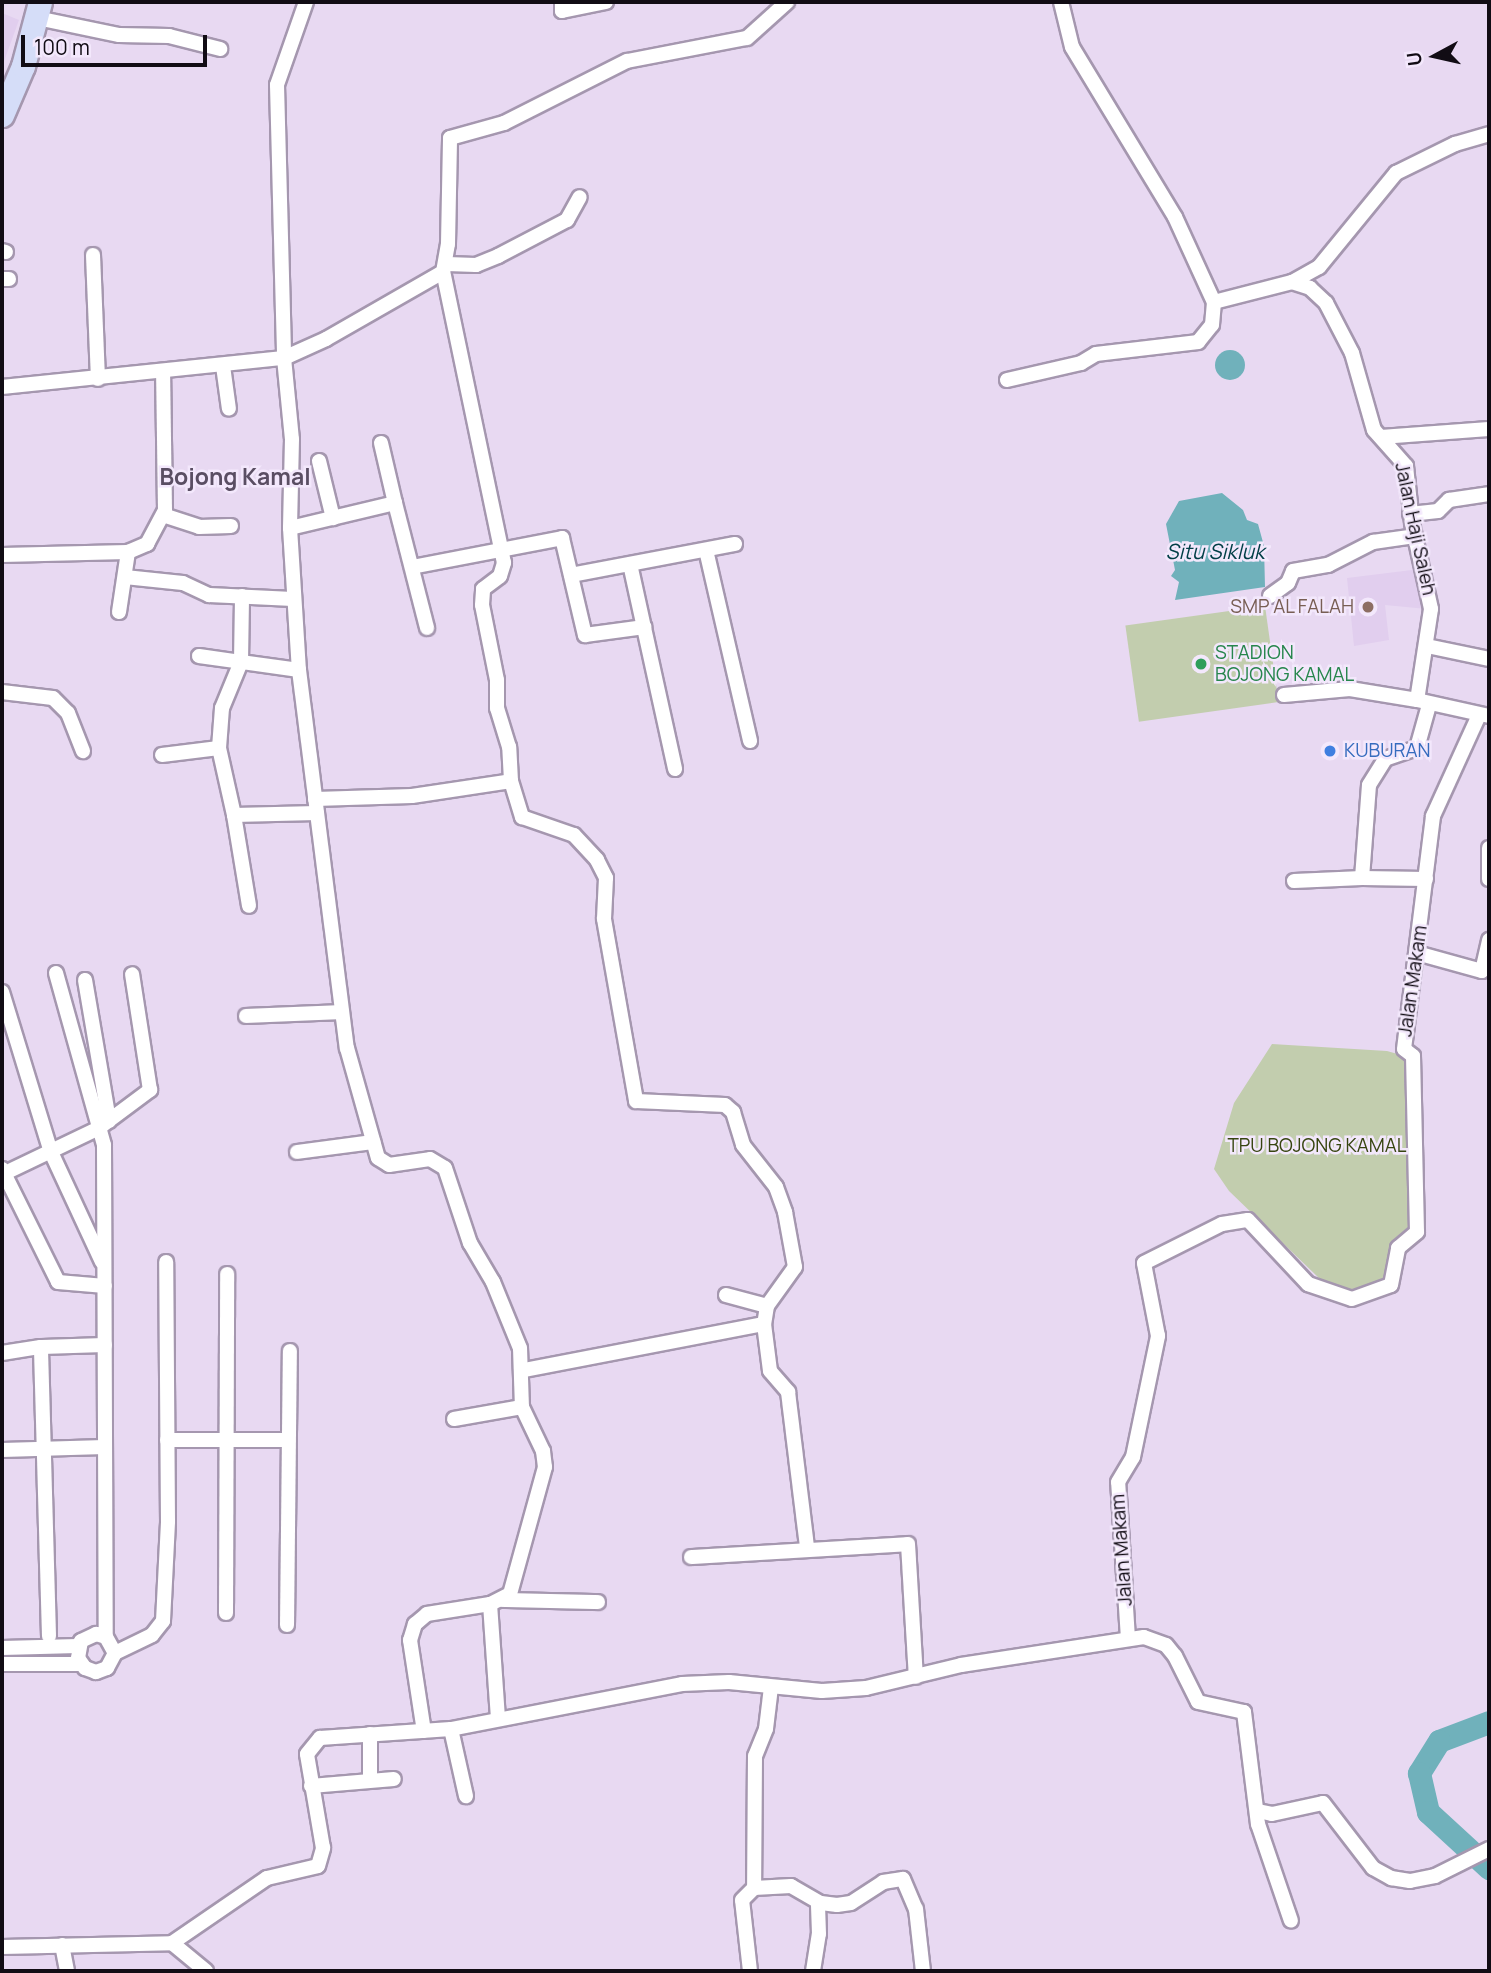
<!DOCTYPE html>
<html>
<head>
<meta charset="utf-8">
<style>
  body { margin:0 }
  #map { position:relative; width:1491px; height:1973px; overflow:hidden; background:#e8d9f2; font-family:Manrope,sans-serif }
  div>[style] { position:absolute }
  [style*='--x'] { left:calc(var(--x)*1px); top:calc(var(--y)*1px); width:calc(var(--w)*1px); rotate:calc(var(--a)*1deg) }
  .built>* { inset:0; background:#e1ceee }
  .green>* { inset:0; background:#c2cdae; transform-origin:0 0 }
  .water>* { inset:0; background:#70b1bb }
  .round { border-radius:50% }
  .river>* { height:23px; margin:-11.5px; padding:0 11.5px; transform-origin:11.5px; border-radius:11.5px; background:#70b1bb }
  .roads { filter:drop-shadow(2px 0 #a597af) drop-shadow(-2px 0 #a597af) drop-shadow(0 2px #a597af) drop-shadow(0 -2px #a597af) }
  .street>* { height:14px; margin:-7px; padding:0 7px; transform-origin:7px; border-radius:7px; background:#fff }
  .primary>* { height:23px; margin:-11.5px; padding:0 11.5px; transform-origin:11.5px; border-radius:11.5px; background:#d5ddf8 }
  .dots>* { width:19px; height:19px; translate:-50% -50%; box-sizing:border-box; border:4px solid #f3e8fc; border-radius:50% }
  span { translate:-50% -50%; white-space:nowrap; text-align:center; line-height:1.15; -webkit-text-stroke:5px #f3e8fc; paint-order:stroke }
  .street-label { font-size:19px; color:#110c14 }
  .education-label { font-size:19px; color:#785e54 }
  .right { translate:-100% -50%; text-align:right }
  .leisure-label { font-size:19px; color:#27864d }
  .left { translate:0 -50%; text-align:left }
  .shop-label { font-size:19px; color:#366cbe }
  .park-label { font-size:19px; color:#374510 }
  .water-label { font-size:21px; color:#003e46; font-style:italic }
  .quarter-label { font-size:23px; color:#5a4e63; font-weight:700 }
  .frame { position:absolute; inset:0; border:4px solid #110c14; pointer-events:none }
  .north { position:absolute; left:1400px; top:21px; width:70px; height:70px; -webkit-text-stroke:5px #f3e8fc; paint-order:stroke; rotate:262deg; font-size:19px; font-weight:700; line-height:28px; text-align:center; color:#110c14 }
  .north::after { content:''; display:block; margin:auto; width:24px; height:32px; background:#110c14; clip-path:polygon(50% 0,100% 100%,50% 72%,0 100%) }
  .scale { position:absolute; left:21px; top:35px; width:186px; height:32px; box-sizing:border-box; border:4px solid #110c14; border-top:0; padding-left:9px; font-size:21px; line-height:24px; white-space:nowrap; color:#110c14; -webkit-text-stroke:5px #f3e8fc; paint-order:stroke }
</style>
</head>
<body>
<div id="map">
  <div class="built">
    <i style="clip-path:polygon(2px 13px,19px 20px,2px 67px)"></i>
    <i style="clip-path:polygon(1420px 569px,1427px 609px,1385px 605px,1389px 640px,1354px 646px,1347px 578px)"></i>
  </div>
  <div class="green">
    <i style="left:1265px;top:606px;width:97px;height:141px;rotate:82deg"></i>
    <i style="clip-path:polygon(1272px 1044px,1387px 1051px,1408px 1057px,1409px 1226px,1392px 1242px,1385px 1279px,1353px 1291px,1321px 1280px,1229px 1191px,1214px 1169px,1234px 1103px)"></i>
  </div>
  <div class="water">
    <i class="round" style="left:1215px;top:350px;width:30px;height:30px"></i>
    <i style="clip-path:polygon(1222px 493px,1243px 510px,1247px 520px,1258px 524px,1264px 546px,1265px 587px,1175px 600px,1179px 582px,1171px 576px,1175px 570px,1166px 524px,1179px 501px)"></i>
  </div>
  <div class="river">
    <i style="--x:1489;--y:1722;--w:53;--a:159.2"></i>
    <i style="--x:1439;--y:1741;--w:38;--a:122"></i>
    <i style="--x:1419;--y:1773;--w:40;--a:77"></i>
    <i style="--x:1428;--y:1812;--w:83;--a:42.6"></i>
  </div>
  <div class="roads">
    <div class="street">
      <i style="--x:306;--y:2;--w:88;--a:109.3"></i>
      <i style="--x:277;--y:85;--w:273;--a:88.5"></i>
      <i style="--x:284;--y:358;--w:81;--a:84.4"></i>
      <i style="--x:292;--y:439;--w:89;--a:91.3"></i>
      <i style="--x:290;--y:528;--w:142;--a:86.4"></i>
      <i style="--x:299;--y:670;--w:381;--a:82.8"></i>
      <i style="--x:347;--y:1048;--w:114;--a:74.3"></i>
      <i style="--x:378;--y:1158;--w:13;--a:32"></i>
      <i style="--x:389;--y:1165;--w:41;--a:-8.3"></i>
      <i style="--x:430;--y:1159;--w:17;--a:31"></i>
      <i style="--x:445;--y:1168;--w:79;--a:71.6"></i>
      <i style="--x:470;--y:1243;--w:45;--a:59.5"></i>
      <i style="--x:493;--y:1282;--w:71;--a:67.8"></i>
      <i style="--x:520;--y:1348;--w:59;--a:88.1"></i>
      <i style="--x:522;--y:1407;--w:49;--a:64.5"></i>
      <i style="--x:543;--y:1451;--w:16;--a:83"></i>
      <i style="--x:545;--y:1467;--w:132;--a:105.4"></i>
      <i style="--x:510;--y:1594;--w:22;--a:153"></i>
      <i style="--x:490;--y:1604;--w:64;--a:171"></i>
      <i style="--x:427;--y:1614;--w:16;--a:140"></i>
      <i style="--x:415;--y:1624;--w:17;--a:107"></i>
      <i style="--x:410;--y:1640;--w:92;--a:81.3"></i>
      <i style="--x:562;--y:2;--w:9;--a:90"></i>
      <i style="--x:562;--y:11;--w:45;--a:-11.6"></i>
      <i style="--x:1061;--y:2;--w:46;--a:76.3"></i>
      <i style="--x:1072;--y:47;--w:199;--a:58.8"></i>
      <i style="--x:1175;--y:217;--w:94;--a:65.4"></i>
      <i style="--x:1214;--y:302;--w:81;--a:-14.4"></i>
      <i style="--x:1292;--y:282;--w:31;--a:-29"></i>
      <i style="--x:1319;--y:267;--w:122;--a:-50.7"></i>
      <i style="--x:1396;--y:173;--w:66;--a:-26.2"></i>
      <i style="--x:1455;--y:144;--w:35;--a:-16"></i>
      <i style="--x:37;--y:18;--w:84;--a:11.7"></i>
      <i style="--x:119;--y:35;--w:50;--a:1.1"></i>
      <i style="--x:169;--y:36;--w:53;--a:14.3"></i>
      <i style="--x:2;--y:251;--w:4;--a:14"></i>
      <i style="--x:93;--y:255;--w:124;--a:87.7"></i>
      <i style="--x:447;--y:264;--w:29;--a:2"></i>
      <i style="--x:476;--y:265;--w:24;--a:-22"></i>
      <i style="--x:498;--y:256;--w:78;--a:-27.6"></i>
      <i style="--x:567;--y:220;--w:26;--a:-61"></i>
      <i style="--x:2;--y:279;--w:7;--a:0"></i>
      <i style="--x:1292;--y:282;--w:19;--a:18"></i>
      <i style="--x:1310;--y:288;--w:22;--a:43"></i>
      <i style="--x:1326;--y:303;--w:56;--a:62.5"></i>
      <i style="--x:1352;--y:353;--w:80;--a:74.1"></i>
      <i style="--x:1374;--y:430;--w:48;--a:48.4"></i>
      <i style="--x:1406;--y:466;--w:57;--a:84"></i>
      <i style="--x:1412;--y:523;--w:88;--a:77.5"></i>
      <i style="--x:1431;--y:609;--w:92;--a:98.7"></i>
      <i style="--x:1417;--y:700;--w:74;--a:12.5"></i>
      <i style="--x:223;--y:366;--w:43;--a:82.1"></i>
      <i style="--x:1007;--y:380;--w:76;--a:-12.9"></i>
      <i style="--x:1081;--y:363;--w:17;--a:-31"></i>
      <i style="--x:1096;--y:354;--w:103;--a:-6.7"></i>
      <i style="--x:1198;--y:342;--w:22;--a:-51"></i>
      <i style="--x:1212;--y:325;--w:23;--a:-85"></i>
      <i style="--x:2;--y:387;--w:283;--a:-5.9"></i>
      <i style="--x:284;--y:358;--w:46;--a:-24.3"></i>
      <i style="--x:326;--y:339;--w:135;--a:-29.8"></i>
      <i style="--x:443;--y:272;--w:28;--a:-80"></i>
      <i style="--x:448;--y:244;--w:106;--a:-88.9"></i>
      <i style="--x:450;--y:138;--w:56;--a:-15.5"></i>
      <i style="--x:504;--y:123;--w:138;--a:-26.8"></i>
      <i style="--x:627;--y:61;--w:122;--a:-10.9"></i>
      <i style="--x:747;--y:38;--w:54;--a:-42"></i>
      <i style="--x:1381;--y:437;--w:108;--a:-4.2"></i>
      <i style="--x:381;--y:443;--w:62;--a:76.9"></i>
      <i style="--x:319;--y:461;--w:59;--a:76.2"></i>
      <i style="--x:1410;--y:514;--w:28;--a:-6"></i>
      <i style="--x:1438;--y:511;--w:16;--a:-45"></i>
      <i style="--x:1449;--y:500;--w:40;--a:-8.5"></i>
      <i style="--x:163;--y:515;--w:38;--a:18"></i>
      <i style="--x:199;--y:527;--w:32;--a:-2"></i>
      <i style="--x:290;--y:528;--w:108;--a:-13.4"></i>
      <i style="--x:395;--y:503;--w:129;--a:75.6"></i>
      <i style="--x:706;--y:550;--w:196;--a:77"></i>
      <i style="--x:2;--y:555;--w:126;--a:-1.4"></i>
      <i style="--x:630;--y:564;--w:210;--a:77.6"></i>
      <i style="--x:412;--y:567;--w:153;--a:-10.9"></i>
      <i style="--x:562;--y:538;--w:100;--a:76.7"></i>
      <i style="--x:585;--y:635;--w:60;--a:-7.7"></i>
      <i style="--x:571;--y:575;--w:167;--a:-10.7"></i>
      <i style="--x:125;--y:577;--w:58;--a:5.9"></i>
      <i style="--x:183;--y:583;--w:29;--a:25"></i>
      <i style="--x:209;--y:595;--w:84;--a:2.7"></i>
      <i style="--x:1270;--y:596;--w:22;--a:-36"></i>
      <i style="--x:1288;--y:583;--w:13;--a:-67"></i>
      <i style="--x:1293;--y:571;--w:36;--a:-10"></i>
      <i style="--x:1328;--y:565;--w:51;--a:-27.1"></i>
      <i style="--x:1373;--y:542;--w:42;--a:-8.1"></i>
      <i style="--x:119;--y:612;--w:61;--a:-81.5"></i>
      <i style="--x:128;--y:552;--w:21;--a:-23"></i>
      <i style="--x:147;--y:544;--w:38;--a:-62"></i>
      <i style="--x:165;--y:510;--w:137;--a:-90.8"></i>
      <i style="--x:1427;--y:646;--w:63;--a:11.8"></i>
      <i style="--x:199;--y:656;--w:42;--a:8.1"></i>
      <i style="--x:241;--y:662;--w:66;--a:-89.1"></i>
      <i style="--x:299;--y:670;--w:59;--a:-172.1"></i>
      <i style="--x:241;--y:662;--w:50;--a:112.4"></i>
      <i style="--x:222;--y:708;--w:40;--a:94.3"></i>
      <i style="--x:219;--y:748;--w:69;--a:77.4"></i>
      <i style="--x:234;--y:815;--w:83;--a:-1.4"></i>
      <i style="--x:2;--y:692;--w:51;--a:6.7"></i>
      <i style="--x:53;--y:698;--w:21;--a:45"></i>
      <i style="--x:68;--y:713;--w:41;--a:68.5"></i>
      <i style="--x:1284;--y:695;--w:66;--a:-5.2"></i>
      <i style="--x:1350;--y:689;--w:68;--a:9.3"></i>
      <i style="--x:162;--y:755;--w:57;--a:-7"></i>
      <i style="--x:511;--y:781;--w:38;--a:73"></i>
      <i style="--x:522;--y:817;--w:55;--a:19.1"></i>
      <i style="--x:574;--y:835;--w:34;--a:47"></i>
      <i style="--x:597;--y:860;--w:20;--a:63"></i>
      <i style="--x:606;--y:878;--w:41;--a:92.8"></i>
      <i style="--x:604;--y:919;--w:185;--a:80"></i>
      <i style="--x:636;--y:1101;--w:89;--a:2.6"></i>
      <i style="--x:725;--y:1105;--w:11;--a:41"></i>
      <i style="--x:733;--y:1112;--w:34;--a:73"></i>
      <i style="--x:743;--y:1145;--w:53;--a:51.8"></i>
      <i style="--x:776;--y:1187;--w:27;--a:70"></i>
      <i style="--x:785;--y:1212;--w:56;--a:79.7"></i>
      <i style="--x:795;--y:1267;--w:48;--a:125.7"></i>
      <i style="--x:767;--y:1306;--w:18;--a:99"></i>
      <i style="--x:764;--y:1324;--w:47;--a:82.7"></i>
      <i style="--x:770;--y:1371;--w:28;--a:49"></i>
      <i style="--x:788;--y:1392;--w:156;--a:83"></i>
      <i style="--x:315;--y:799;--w:97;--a:-1.8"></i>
      <i style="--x:412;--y:796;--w:100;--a:-8.6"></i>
      <i style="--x:511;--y:781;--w:34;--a:-93"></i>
      <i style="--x:509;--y:747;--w:41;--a:-107.1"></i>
      <i style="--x:497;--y:708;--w:28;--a:-90"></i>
      <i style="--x:497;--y:680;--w:76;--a:-101.3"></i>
      <i style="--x:482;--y:605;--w:16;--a:-86"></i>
      <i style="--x:483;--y:589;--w:21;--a:-37"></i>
      <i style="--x:500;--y:576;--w:14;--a:-73"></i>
      <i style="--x:504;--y:563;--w:297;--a:-101.8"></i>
      <i style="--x:234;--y:815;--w:92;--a:80.6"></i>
      <i style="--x:1489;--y:848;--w:31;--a:90"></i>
      <i style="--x:1362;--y:878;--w:64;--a:0.9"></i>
      <i style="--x:1294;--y:881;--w:68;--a:-2.5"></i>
      <i style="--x:1362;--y:878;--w:93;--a:-85.7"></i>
      <i style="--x:1369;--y:785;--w:31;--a:-58"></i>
      <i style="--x:1385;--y:759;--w:34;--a:-19"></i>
      <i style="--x:1417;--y:748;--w:45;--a:-74.4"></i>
      <i style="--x:1424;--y:955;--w:60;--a:15.4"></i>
      <i style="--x:1482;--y:971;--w:32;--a:-77"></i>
      <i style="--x:56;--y:973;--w:179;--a:74.4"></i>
      <i style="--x:104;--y:1145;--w:492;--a:89.8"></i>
      <i style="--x:106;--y:1637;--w:18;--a:61"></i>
      <i style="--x:115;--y:1653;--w:17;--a:118"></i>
      <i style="--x:107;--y:1668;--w:12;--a:160"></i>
      <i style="--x:96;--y:1672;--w:12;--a:-160"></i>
      <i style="--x:85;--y:1668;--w:12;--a:-125"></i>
      <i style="--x:78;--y:1658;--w:17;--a:-80"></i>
      <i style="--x:81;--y:1641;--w:17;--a:-25"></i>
      <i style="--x:96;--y:1634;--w:10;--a:17"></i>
      <i style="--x:85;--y:980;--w:143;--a:80.3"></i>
      <i style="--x:2;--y:992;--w:167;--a:73"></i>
      <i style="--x:51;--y:1152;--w:121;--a:65.1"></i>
      <i style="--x:246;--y:1016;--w:96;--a:-2.4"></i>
      <i style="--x:297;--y:1152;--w:77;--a:-7.5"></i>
      <i style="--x:2;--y:1169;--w:126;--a:63.6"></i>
      <i style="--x:58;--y:1282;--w:47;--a:4.9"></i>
      <i style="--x:3;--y:1174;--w:106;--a:-25.6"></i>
      <i style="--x:99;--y:1128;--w:64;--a:-36.7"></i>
      <i style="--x:150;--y:1090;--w:117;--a:-98.8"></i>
      <i style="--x:726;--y:1295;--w:42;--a:15"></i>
      <i style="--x:2;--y:1353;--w:39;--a:-9"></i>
      <i style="--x:524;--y:1370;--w:244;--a:-10.9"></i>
      <i style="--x:454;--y:1419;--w:69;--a:-10"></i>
      <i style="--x:167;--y:1440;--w:121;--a:0"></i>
      <i style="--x:2;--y:1450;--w:103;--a:-1.7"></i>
      <i style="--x:691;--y:1557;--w:217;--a:-3.4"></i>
      <i style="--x:908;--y:1544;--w:133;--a:86.6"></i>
      <i style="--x:502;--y:1600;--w:96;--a:1.2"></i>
      <i style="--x:490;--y:1604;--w:115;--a:86"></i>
      <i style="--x:226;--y:1613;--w:339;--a:-89.8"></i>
      <i style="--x:287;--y:1625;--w:274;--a:-89.4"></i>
      <i style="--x:49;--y:1636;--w:289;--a:-91.6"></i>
      <i style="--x:41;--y:1347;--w:64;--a:-1.8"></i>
      <i style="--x:1128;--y:1639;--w:157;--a:-93.6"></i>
      <i style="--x:1118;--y:1482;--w:29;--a:-59"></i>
      <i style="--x:1133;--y:1457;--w:124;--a:-78.3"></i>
      <i style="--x:1158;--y:1336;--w:74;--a:-100.9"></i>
      <i style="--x:1144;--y:1263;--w:87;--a:-26.6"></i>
      <i style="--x:1222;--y:1224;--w:26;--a:-9"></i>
      <i style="--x:1248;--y:1220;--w:88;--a:46.8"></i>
      <i style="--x:1308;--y:1284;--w:46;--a:18.8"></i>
      <i style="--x:1352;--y:1299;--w:41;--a:-19.7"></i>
      <i style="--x:1391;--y:1285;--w:38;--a:-79"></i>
      <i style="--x:1398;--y:1248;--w:25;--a:-40"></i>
      <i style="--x:1417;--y:1232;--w:176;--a:-91.3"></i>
      <i style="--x:1413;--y:1056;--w:11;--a:-142"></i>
      <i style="--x:1404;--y:1049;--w:235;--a:-82.9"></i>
      <i style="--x:1433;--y:816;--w:111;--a:-65.5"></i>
      <i style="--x:2;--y:1648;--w:76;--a:-1.5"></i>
      <i style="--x:115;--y:1653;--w:41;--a:-25.9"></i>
      <i style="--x:152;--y:1635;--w:18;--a:-52"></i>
      <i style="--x:163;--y:1621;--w:100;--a:-87.1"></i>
      <i style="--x:168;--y:1521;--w:259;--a:-90.4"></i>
      <i style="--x:2;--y:1664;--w:78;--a:0"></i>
      <i style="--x:771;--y:1687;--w:42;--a:96.8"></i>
      <i style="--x:766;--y:1729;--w:29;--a:112"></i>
      <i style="--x:755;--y:1756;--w:132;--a:90.4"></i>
      <i style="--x:754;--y:1888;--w:37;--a:-3"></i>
      <i style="--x:791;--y:1886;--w:34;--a:30"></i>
      <i style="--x:821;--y:1903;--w:16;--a:7"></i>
      <i style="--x:837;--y:1905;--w:14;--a:-8"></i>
      <i style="--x:851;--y:1903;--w:38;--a:-33"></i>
      <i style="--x:883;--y:1882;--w:20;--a:-9"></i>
      <i style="--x:903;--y:1879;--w:33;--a:67"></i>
      <i style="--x:916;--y:1909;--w:62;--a:83.6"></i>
      <i style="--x:451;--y:1729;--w:69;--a:77.4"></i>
      <i style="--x:370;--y:1734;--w:43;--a:90"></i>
      <i style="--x:311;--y:1786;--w:83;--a:-4.8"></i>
      <i style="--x:1258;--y:1811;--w:14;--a:12"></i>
      <i style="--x:1272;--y:1814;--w:52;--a:-12.2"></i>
      <i style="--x:1323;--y:1803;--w:82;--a:52.4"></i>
      <i style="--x:1373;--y:1868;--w:21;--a:29"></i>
      <i style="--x:1391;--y:1878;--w:19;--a:9"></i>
      <i style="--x:1410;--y:1881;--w:25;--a:-11"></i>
      <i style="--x:1435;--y:1876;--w:60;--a:-26.6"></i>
      <i style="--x:172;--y:1943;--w:44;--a:39.5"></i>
      <i style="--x:62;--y:1945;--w:26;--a:79"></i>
      <i style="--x:2;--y:1947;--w:170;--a:-1.3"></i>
      <i style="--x:172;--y:1943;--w:115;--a:-34.4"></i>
      <i style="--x:267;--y:1878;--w:52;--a:-13.2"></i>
      <i style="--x:318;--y:1866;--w:19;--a:-74"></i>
      <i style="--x:323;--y:1848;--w:95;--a:-99.7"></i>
      <i style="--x:307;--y:1754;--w:21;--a:-51"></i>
      <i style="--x:320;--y:1738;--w:131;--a:-3.9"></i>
      <i style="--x:451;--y:1729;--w:235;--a:-11"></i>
      <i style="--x:682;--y:1684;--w:47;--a:-2.4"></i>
      <i style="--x:729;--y:1682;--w:93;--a:5.5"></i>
      <i style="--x:822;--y:1691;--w:44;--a:-3.9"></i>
      <i style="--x:866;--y:1688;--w:98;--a:-13.6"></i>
      <i style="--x:961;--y:1665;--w:185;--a:-8.7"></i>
      <i style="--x:1144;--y:1637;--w:23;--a:20"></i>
      <i style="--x:1166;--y:1645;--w:14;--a:51"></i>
      <i style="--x:1175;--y:1656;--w:51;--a:63.4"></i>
      <i style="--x:1198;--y:1702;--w:47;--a:12.3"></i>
      <i style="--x:1244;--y:1712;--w:113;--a:82.9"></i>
      <i style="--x:1258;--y:1824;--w:102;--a:71.2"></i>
      <i style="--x:750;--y:1971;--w:71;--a:-96.4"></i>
      <i style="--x:742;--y:1900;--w:17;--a:-45"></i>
      <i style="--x:813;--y:1971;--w:37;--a:-81"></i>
      <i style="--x:819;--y:1934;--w:32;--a:-92"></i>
    </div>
    <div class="primary">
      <i style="--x:2;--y:115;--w:53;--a:-66.8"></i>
      <i style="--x:23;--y:66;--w:66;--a:-75.1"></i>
    </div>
  </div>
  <div class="dots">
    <i style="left:1368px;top:607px;background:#8d6e63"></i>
    <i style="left:1201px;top:664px;background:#2e9e5b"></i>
    <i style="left:1330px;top:751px;background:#3f7fe0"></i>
  </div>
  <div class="street-label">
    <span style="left:1415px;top:529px;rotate:78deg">Jalan Haji Saleh</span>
    <span style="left:1413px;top:981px;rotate:-82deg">Jalan Makam</span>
    <span style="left:1122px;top:1550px;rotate:-94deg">Jalan Makam</span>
  </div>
  <div class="education-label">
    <span class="right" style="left:1354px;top:607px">SMP AL FALAH</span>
  </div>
  <div class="leisure-label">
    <span class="left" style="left:1215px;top:664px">STADION<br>BOJONG KAMAL</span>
  </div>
  <div class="shop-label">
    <span class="left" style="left:1344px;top:751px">KUBURAN</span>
  </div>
  <div class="park-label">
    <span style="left:1317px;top:1146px">TPU BOJONG KAMAL</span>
  </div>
  <div class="water-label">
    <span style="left:1215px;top:551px">Situ Sikluk</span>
  </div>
  <div class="quarter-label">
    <span style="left:235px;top:476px">Bojong Kamal</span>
  </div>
  <div class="frame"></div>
  <div class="north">U</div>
  <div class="scale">100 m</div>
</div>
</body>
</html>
